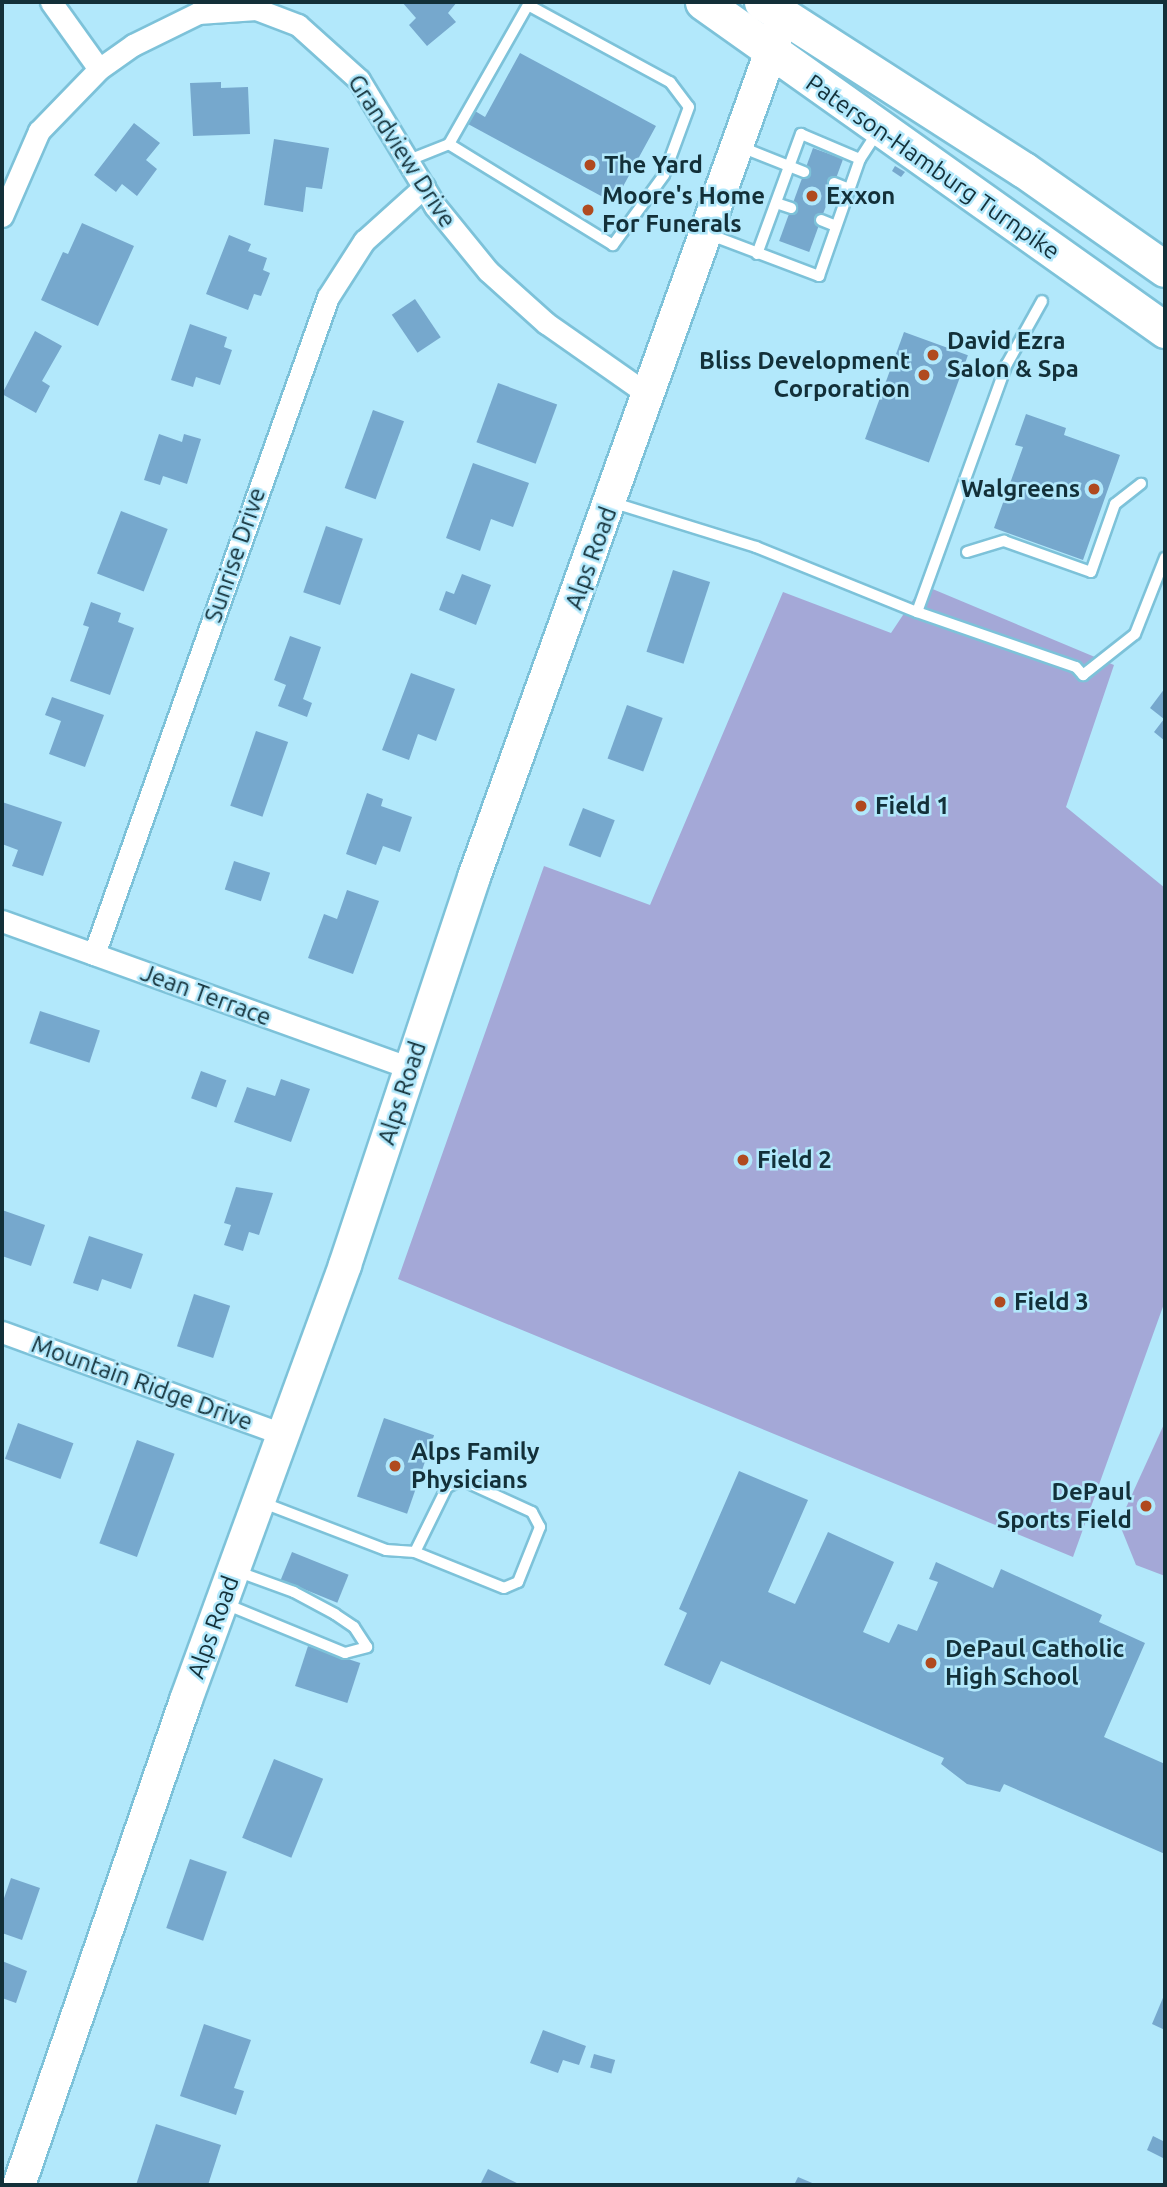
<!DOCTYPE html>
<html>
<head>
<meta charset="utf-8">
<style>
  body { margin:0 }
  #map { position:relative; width:1167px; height:2187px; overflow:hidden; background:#b2e8fb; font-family:Ubuntu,sans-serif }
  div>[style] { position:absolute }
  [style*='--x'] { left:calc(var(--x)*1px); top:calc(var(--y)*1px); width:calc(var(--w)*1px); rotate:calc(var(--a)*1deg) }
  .green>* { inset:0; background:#a4a8d7 }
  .building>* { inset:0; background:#76a8cd; transform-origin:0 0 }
  .roads { filter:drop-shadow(2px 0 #7dc2d9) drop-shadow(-2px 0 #7dc2d9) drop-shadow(0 2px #7dc2d9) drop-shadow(0 -2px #7dc2d9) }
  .lane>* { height:10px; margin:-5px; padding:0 5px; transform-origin:5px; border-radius:5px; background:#fff }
  .street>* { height:21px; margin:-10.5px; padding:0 10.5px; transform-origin:10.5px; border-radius:10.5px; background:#fff }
  .secondary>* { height:32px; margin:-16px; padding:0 16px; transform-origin:16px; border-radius:16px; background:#fff }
  .primary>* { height:35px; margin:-17.5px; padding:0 17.5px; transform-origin:17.5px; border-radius:17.5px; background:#fff }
  .dots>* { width:19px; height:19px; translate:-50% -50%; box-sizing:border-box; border:4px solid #b2e8fb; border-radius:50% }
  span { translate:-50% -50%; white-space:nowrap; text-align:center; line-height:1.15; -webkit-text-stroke:5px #b2e8fb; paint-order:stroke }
  .street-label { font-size:24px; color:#133039 }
  .poi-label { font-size:24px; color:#133039; font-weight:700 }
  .left { translate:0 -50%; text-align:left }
  .right { translate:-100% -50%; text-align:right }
  .frame { position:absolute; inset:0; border:4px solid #133039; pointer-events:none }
</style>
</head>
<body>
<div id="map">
  <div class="green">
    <i style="clip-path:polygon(923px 585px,1114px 665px,1066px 807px,1165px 888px,1165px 1301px,1073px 1557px,398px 1279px,544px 866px,650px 905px,783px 592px,891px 633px)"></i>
    <i style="clip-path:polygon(1165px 1422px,1165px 1576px,1136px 1565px,1119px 1523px)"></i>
  </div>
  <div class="building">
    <i style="clip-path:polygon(402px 2px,457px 2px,448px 13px,456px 22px,427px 46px,409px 25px,416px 18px)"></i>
    <i style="clip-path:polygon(520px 53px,656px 126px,614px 203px,468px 124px,475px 111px,485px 117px)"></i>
    <i style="clip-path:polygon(221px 82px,221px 88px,248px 87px,250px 134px,193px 136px,190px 83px)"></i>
    <i style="clip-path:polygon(134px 123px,160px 143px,146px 160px,157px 169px,137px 196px,122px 184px,116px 192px,94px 175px)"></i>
    <i style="clip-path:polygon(274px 139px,329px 148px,322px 189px,306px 187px,303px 212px,264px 205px)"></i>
    <i style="left:813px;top:148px;width:32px;height:99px;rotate:20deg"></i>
    <i style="clip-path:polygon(895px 166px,905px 172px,901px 177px,892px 171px)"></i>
    <i style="clip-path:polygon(82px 223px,134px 246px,98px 326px,41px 300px,63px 252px,68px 254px)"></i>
    <i style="clip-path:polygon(229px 235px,251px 244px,248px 251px,267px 258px,263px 270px,270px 273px,261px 296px,254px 294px,248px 310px,206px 294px)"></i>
    <i style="left:415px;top:299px;width:46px;height:28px;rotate:56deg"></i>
    <i style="clip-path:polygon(190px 324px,227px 337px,224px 347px,232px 350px,220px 385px,196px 377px,193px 387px,171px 380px)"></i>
    <i style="clip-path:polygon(35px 331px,62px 346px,42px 381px,50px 386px,36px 413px,2px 394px)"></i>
    <i style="left:904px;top:332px;width:68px;height:114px;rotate:20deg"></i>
    <i style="left:498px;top:383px;width:63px;height:63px;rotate:20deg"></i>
    <i style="left:373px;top:410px;width:33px;height:83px;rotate:20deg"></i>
    <i style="clip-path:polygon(1026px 414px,1066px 428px,1064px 435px,1120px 455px,1083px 560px,994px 528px,1023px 447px,1015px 445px)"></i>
    <i style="clip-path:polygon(159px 434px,182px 442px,184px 434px,201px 439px,187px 484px,163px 476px,160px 485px,144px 480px)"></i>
    <i style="clip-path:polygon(473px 463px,529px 483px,513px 527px,491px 519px,480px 551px,446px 538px)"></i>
    <i style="left:121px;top:511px;width:50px;height:67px;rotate:21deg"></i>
    <i style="left:326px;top:526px;width:39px;height:70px;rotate:19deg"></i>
    <i style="left:673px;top:570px;width:39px;height:86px;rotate:18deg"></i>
    <i style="clip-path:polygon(462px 574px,491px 585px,476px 625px,439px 610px,446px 591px,454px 594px)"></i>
    <i style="clip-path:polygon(91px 602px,121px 613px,118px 622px,134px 628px,110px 695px,70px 681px,89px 627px,83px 625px)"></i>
    <i style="clip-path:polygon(290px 636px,321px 647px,303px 699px,312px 703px,307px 717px,278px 706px,286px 685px,274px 680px)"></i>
    <i style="clip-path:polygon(411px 673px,455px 689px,436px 741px,418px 734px,409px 760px,382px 750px)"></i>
    <i style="clip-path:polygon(1165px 688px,1165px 741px,1154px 732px,1164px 719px,1150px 708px)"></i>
    <i style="clip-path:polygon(52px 697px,104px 715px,85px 767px,49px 754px,61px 721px,45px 715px)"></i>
    <i style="left:627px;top:705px;width:38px;height:57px;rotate:20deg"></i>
    <i style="left:256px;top:731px;width:34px;height:79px;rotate:19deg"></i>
    <i style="clip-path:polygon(367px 793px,383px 799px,381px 806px,412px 817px,400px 852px,383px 846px,376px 865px,346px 854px)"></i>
    <i style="clip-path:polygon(2px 802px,62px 822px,43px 876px,12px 866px,18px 850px,2px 844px)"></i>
    <i style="left:583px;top:808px;width:34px;height:40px;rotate:21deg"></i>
    <i style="left:234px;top:861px;width:38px;height:30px;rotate:18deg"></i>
    <i style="clip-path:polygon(347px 890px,379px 901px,353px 974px,308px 958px,324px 914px,337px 919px)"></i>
    <i style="left:40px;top:1011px;width:63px;height:34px;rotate:18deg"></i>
    <i style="left:201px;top:1071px;width:27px;height:29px;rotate:20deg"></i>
    <i style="clip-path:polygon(281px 1079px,310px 1089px,291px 1142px,234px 1122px,247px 1087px,275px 1096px)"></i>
    <i style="clip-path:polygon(236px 1187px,273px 1193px,259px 1235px,249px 1232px,243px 1251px,224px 1245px,231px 1225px,224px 1223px)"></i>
    <i style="clip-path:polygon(2px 1210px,45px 1225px,31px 1266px,2px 1256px)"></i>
    <i style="clip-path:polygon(89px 1236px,143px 1254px,131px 1289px,102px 1279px,98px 1291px,73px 1283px)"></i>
    <i style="left:194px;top:1294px;width:38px;height:55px;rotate:18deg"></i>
    <i style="left:384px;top:1418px;width:53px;height:83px;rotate:19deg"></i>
    <i style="left:18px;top:1423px;width:59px;height:38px;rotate:20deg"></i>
    <i style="left:137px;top:1440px;width:40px;height:110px;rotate:20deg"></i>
    <i style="clip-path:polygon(739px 1471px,808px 1500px,768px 1592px,795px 1604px,828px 1532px,894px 1562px,863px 1632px,889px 1643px,898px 1624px,917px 1631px,938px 1582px,929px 1579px,936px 1562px,993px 1588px,1001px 1569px,1102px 1615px,1099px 1622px,1145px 1643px,1104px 1737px,1165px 1764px,1165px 1854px,1004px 1784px,1000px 1792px,967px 1784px,941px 1764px,944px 1758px,721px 1661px,710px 1685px,664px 1665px,687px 1613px,679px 1609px)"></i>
    <i style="left:292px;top:1552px;width:61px;height:30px;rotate:22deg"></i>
    <i style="left:308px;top:1646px;width:55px;height:42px;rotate:18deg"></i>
    <i style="left:274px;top:1759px;width:53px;height:85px;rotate:22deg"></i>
    <i style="left:190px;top:1859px;width:39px;height:73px;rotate:19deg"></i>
    <i style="clip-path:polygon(11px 1878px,40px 1888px,22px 1940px,2px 1933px,2px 1904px)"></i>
    <i style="clip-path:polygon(2px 1961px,27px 1971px,16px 2003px,2px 1998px)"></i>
    <i style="clip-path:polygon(1165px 1993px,1165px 2030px,1152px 2024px)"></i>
    <i style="clip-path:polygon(204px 2024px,251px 2040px,234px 2088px,244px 2091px,236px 2115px,180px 2096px)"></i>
    <i style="clip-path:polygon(543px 2030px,586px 2046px,579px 2065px,563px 2060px,558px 2073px,530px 2063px)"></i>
    <i style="left:594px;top:2054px;width:22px;height:14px;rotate:16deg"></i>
    <i style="clip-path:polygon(156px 2124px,221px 2145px,208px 2185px,136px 2185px)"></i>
    <i style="clip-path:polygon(1153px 2136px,1165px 2142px,1165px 2159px,1147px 2150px)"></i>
    <i style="clip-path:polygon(488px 2169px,521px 2185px,480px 2185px)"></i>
    <i style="clip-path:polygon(798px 2177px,817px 2185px,794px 2185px)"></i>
  </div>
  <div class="roads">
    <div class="lane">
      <i style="--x:741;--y:147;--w:68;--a:21.6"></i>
      <i style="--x:409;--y:160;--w:43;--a:-21.8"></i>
      <i style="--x:449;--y:144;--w:160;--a:-60.4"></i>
      <i style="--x:528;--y:5;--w:162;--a:28.5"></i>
      <i style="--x:670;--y:82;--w:31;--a:53"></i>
      <i style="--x:689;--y:107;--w:72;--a:110.2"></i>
      <i style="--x:664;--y:175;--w:87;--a:126.1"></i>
      <i style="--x:613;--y:245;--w:193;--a:-148.4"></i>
      <i style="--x:834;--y:183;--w:16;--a:22"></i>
      <i style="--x:776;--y:203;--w:16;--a:18"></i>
      <i style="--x:821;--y:220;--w:16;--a:22"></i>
      <i style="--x:708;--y:234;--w:119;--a:20.7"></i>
      <i style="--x:819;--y:276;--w:124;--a:-70.7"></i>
      <i style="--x:860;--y:159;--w:31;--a:-57"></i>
      <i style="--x:757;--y:254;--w:128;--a:-69.9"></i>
      <i style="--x:801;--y:134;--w:64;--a:23"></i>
      <i style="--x:611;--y:502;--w:152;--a:17.2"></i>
      <i style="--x:756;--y:547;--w:174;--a:22"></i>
      <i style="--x:917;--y:612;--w:264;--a:-70.1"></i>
      <i style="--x:1007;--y:364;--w:72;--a:-60.9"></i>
      <i style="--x:967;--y:552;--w:39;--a:-17"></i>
      <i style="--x:1004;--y:541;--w:92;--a:19.6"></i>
      <i style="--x:1091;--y:572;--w:72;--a:-70.6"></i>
      <i style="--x:1115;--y:504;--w:33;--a:-38"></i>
      <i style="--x:917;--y:612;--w:168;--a:19.1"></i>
      <i style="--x:1076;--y:667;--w:11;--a:49"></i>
      <i style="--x:1083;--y:675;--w:66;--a:-38.3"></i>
      <i style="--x:1135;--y:634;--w:82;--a:-68.5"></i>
      <i style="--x:261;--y:1502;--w:134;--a:21"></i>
      <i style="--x:386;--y:1550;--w:29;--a:4"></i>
      <i style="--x:415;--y:1552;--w:72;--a:-63.8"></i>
      <i style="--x:447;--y:1487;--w:17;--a:-25"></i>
      <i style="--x:462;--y:1480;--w:77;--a:24.6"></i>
      <i style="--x:532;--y:1512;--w:17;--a:62"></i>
      <i style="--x:540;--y:1527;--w:59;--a:111.8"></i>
      <i style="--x:518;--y:1582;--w:15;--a:157"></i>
      <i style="--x:504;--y:1588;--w:96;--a:-158"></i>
      <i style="--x:223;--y:1603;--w:132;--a:22.3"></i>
      <i style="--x:345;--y:1653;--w:23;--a:-15"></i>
      <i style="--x:367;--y:1647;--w:24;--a:-123"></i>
      <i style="--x:354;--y:1627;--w:23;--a:-146"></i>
      <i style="--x:335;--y:1614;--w:47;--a:-151.8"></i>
      <i style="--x:294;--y:1592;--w:62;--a:-160.1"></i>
    </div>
    <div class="street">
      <i style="--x:51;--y:2;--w:82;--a:54.4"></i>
      <i style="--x:2;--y:216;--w:93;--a:-66.5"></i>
      <i style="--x:39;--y:131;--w:86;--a:-45.9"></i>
      <i style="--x:99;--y:69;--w:42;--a:-35.2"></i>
      <i style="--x:133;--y:45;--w:72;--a:-26.2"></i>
      <i style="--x:198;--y:13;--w:58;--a:-3.9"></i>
      <i style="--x:256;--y:9;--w:45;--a:20.9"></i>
      <i style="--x:298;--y:25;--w:82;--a:42"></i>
      <i style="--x:359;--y:80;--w:147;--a:58.9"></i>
      <i style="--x:435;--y:206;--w:84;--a:50.8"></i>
      <i style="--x:488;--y:271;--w:78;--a:41.9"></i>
      <i style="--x:546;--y:323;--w:126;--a:35"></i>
      <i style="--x:2;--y:921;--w:434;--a:19.8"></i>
      <i style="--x:94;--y:954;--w:697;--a:-70.4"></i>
      <i style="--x:328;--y:297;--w:67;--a:-57.3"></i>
      <i style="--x:364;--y:241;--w:81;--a:-42"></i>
      <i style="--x:2;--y:1332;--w:299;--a:20"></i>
    </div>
    <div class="secondary">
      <i style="--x:19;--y:2185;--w:513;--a:-71"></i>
      <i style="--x:186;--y:1700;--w:463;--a:-69.9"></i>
      <i style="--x:345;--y:1265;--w:409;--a:-71.6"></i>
      <i style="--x:474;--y:877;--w:901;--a:-70.22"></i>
    </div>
    <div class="primary">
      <i style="--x:703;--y:2;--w:567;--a:35.37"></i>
      <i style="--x:762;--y:2;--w:311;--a:32.7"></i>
      <i style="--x:1024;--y:170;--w:172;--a:35.1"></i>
    </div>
  </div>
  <div class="dots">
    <i style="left:590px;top:165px;background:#b04a1f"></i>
    <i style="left:812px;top:196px;background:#b04a1f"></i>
    <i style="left:588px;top:210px;background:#b04a1f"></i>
    <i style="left:933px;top:355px;background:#b04a1f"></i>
    <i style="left:924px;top:375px;background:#b04a1f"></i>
    <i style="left:1094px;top:489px;background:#b04a1f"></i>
    <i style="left:861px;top:806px;background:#b04a1f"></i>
    <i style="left:743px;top:1160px;background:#b04a1f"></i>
    <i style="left:1000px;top:1302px;background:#b04a1f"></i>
    <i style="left:395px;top:1466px;background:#b04a1f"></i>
    <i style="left:1146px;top:1506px;background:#b04a1f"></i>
    <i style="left:931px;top:1663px;background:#b04a1f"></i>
  </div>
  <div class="street-label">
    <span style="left:402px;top:151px;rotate:57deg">Grandview Drive</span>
    <span style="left:933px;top:167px;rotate:35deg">Paterson-Hamburg Turnpike</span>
    <span style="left:235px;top:555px;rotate:-71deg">Sunrise Drive</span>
    <span style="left:591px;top:558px;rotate:-70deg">Alps Road</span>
    <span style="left:206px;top:995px;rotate:20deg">Jean Terrace</span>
    <span style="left:402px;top:1093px;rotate:-72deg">Alps Road</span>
    <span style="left:142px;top:1383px;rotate:20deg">Mountain Ridge Drive</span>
    <span style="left:213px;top:1627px;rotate:-70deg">Alps Road</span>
  </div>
  <div class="poi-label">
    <span class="left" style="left:604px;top:165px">The Yard</span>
    <span class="left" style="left:602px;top:210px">Moore's Home<br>For Funerals</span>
    <span class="left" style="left:826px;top:196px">Exxon</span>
    <span class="left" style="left:947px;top:355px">David Ezra<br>Salon &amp; Spa</span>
    <span class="right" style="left:910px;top:375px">Bliss Development<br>Corporation</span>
    <span class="right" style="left:1080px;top:489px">Walgreens</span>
    <span class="left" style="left:875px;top:806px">Field 1</span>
    <span class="left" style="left:757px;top:1160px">Field 2</span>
    <span class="left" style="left:1014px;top:1302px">Field 3</span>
    <span class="left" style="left:411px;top:1466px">Alps Family<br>Physicians</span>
    <span class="right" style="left:1132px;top:1506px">DePaul<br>Sports Field</span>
    <span class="left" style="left:945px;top:1663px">DePaul Catholic<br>High School</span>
  </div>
  <div class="frame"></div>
</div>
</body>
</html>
